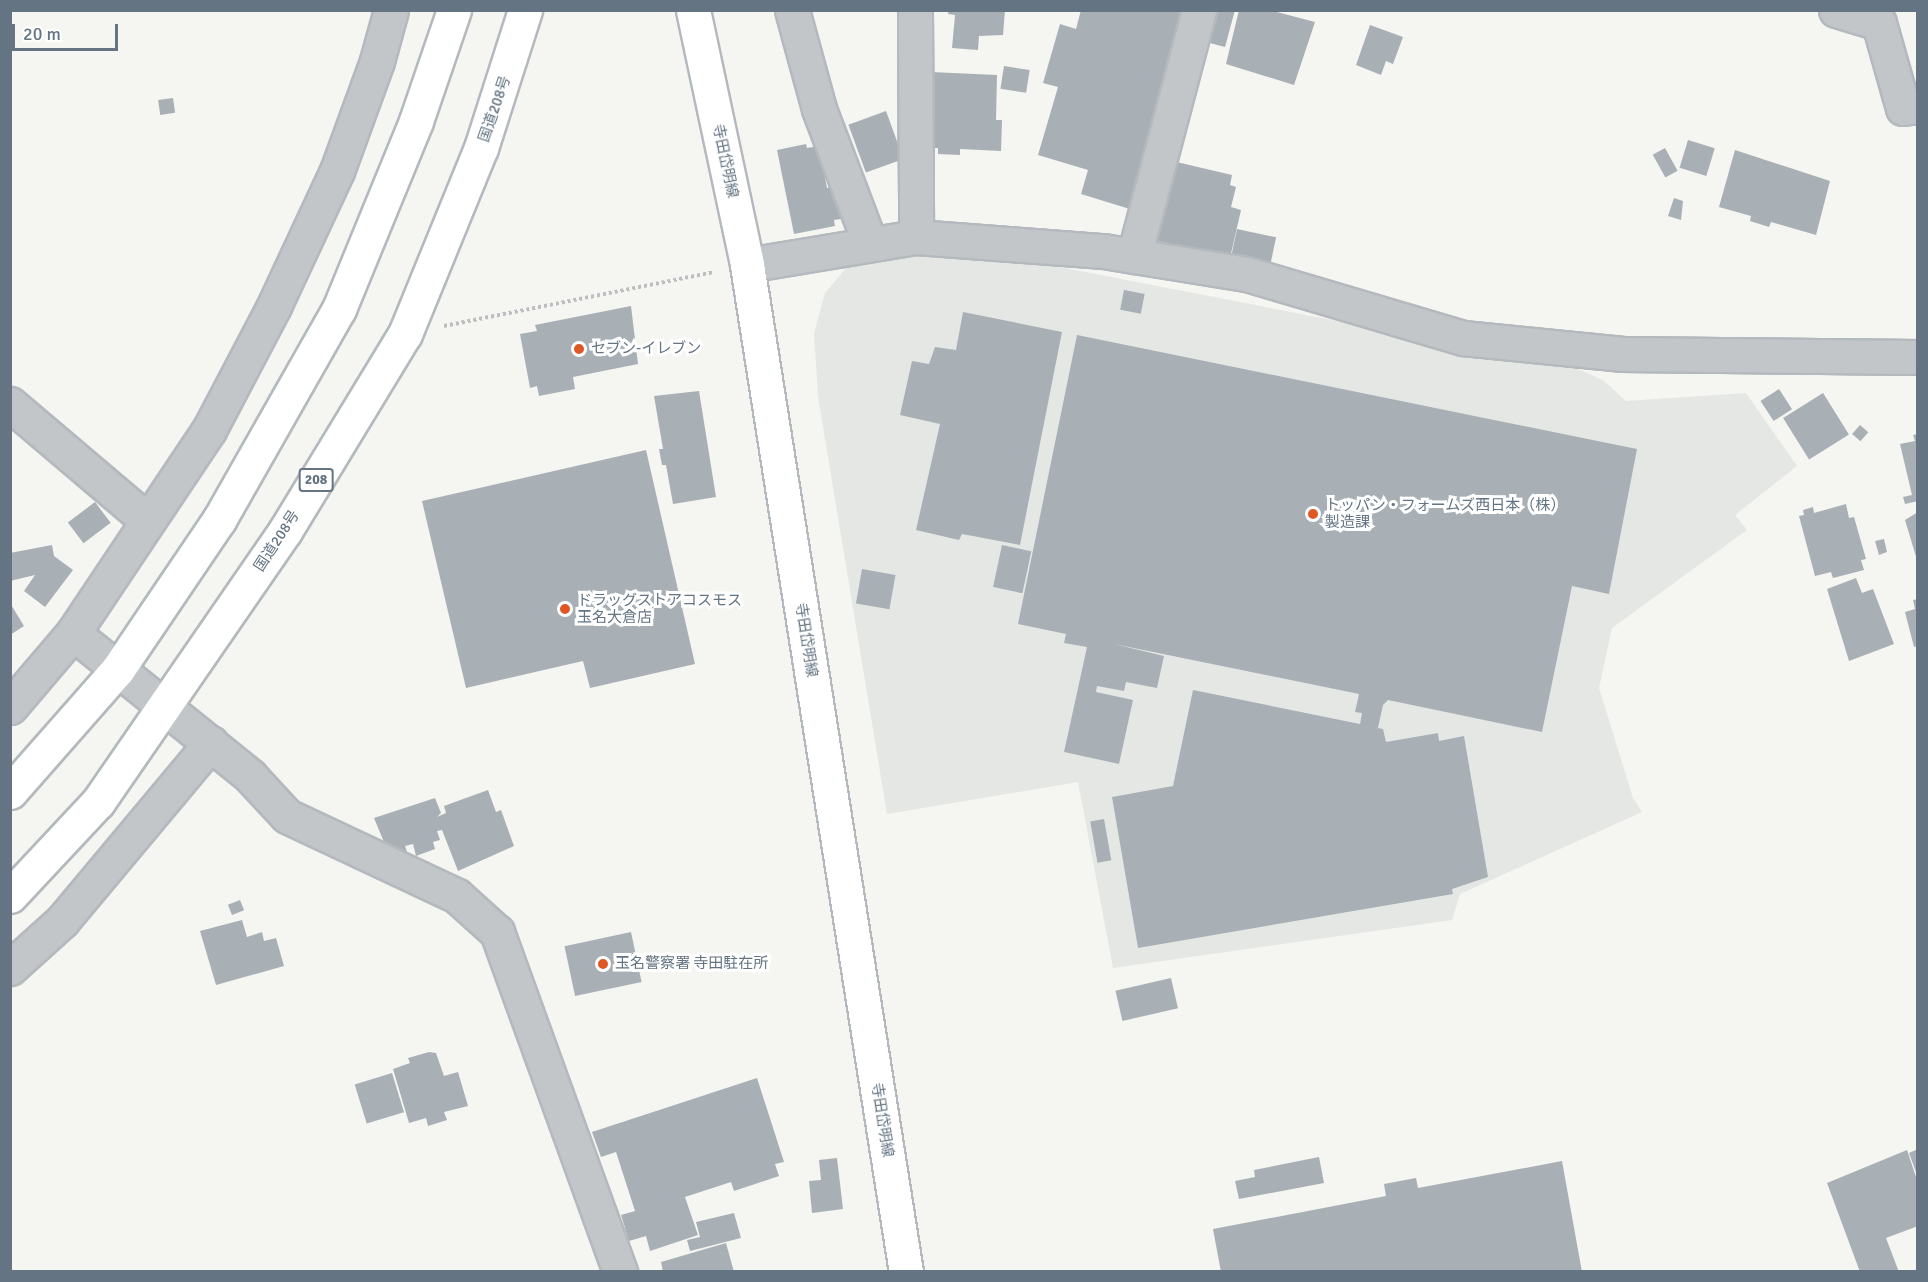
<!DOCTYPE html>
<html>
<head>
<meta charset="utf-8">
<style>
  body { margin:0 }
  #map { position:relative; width:1928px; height:1282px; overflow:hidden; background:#f5f5f1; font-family:Signika,"Noto Sans JP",sans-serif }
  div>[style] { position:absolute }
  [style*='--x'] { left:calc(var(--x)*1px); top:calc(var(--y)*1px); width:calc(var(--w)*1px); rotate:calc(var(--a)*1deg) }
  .built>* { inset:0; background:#e5e7e5 }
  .building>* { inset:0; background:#a8b0b6; transform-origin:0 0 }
  .path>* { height:4px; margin-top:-2px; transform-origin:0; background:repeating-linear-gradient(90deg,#bcbec0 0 3px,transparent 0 6px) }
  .roads { filter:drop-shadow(2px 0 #b4b9be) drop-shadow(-2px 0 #b4b9be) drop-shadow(0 2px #b4b9be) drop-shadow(0 -2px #b4b9be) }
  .minor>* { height:33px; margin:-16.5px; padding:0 16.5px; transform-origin:16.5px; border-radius:16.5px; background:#c2c6c9 }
  .secondary>* { height:33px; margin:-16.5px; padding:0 16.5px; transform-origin:16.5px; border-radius:16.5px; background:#fff }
  .trunk>* { height:33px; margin:-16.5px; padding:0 16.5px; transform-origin:16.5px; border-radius:16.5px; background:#fff }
  .dots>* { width:16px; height:16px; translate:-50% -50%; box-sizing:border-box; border:3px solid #fff; border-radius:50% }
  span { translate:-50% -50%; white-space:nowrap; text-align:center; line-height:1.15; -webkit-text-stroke:6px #fff; paint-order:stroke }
  .shield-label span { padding:2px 4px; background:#fff; border:2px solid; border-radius:4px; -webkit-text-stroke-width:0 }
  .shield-label { font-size:14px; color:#647482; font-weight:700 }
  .street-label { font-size:15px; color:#647482 }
  .poi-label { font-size:15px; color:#647482 }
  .left { translate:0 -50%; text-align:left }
  .frame { position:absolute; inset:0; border:12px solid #647482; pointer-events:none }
  .scale { position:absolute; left:12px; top:24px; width:106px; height:27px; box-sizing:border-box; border:3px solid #647482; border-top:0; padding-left:8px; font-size:18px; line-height:21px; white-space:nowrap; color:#647482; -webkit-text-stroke:4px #fff; paint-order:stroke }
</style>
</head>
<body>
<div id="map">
  <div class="built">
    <i style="clip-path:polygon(922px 248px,993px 254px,1573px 367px,1603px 380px,1626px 401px,1746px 393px,1797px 466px,1735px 515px,1747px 530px,1612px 628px,1599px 688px,1633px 798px,1642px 812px,1460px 894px,1452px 920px,1113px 968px,1078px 782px,887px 814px,818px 396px,814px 334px,825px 293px,848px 266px)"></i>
  </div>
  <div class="building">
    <i style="clip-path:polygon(949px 10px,1005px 10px,1003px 35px,979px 36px,978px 50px,952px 48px,955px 15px,948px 14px)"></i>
    <i style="clip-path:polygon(1081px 10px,1192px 10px,1133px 210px,1081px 194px,1088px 170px,1038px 155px,1058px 87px,1043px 83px,1060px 24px,1076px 29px)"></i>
    <i style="clip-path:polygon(1215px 10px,1235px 10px,1225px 47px,1206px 42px)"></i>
    <i style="clip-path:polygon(1239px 10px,1269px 10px,1315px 22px,1294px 85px,1226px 64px)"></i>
    <i style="clip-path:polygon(1370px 25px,1403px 37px,1393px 64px,1386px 61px,1381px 75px,1356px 65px)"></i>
    <i style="left:1004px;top:66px;width:26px;height:23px;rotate:9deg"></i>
    <i style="clip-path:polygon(931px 72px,997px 75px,996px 120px,1002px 120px,1001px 151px,960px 149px,960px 155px,938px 154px,938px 148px,929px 148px)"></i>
    <i style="left:173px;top:98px;width:15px;height:15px;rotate:82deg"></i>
    <i style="left:886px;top:111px;width:51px;height:40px;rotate:70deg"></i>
    <i style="left:1688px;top:140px;width:28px;height:29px;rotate:17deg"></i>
    <i style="clip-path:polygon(806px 144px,807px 148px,819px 146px,827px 188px,834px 186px,848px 218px,834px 220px,835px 226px,794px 234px,777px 150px)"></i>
    <i style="left:1665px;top:148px;width:26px;height:14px;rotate:61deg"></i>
    <i style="clip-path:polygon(1735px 150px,1830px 181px,1816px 235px,1771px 222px,1769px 227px,1750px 221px,1751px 216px,1719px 207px)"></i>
    <i style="clip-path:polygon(1168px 160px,1232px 175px,1230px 185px,1236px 187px,1231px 207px,1241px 210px,1230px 258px,1149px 239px)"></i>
    <i style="clip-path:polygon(1674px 198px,1683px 201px,1681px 220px,1668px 216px)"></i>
    <i style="left:1237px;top:229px;width:40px;height:32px;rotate:12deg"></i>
    <i style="left:1124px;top:290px;width:21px;height:20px;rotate:11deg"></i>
    <i style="clip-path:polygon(631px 306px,638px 364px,573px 377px,575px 389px,539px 396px,537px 386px,530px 388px,520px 334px,537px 331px,535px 325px)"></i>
    <i style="clip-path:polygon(963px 312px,1062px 332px,1020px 545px,962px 534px,959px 540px,916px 530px,940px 424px,900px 415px,912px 361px,929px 364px,935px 347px,956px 350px)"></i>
    <i style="clip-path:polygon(1077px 335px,1637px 449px,1609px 594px,1572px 586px,1542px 732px,1388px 700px,1383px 705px,1378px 728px,1383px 729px,1386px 742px,1438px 733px,1439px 741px,1464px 736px,1488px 877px,1452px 889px,1453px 894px,1138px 948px,1112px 797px,1173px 786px,1193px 690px,1360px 724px,1362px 713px,1355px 712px,1359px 694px,1114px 644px,1164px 656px,1157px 688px,1126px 682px,1124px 691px,1097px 686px,1096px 692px,1133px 700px,1119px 764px,1064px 752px,1087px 647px,1064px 643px,1066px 634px,1018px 624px)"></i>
    <i style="left:1779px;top:389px;width:24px;height:22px;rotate:57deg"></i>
    <i style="clip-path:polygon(699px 391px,716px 497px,673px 504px,666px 465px,662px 465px,659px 449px,663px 449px,654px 396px)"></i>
    <i style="left:1823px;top:393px;width:49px;height:47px;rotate:58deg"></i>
    <i style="left:1860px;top:425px;width:11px;height:12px;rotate:41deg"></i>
    <i style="clip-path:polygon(1918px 434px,1918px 501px,1905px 504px,1903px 497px,1912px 495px,1900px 444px,1915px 441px,1913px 435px)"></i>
    <i style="clip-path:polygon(646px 450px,695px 664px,590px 688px,583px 661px,466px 688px,422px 501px)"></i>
    <i style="left:95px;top:502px;width:26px;height:34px;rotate:53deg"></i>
    <i style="clip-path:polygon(1846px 504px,1849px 518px,1854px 517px,1866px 559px,1861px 560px,1864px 570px,1833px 578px,1831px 572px,1815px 576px,1799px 516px,1804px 515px,1803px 510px,1813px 507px,1814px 513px)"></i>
    <i style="clip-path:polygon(1918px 512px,1918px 560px,1917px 560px,1905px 520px)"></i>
    <i style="clip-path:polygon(1884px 539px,1887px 552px,1879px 555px,1875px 541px)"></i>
    <i style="clip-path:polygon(52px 545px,54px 556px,73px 570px,45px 607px,24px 591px,35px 575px,10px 581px,10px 553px)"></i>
    <i style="left:1002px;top:545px;width:30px;height:43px;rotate:12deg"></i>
    <i style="left:862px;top:569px;width:34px;height:35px;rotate:10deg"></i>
    <i style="clip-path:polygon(1856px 578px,1862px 593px,1873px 589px,1894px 644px,1849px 661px,1827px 589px)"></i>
    <i style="clip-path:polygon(1918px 599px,1918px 646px,1914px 647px,1905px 612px,1915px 609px,1913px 600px)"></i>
    <i style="clip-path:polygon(10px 603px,24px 626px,10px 635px)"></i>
    <i style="clip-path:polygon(488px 790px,496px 812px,501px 810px,514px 846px,458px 871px,442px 830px,437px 831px,440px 840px,433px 842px,435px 849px,416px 856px,413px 844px,405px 846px,407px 852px,384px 842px,374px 818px,435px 798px,441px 813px,437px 817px,446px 813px,444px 806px)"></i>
    <i style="left:1104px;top:819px;width:42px;height:14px;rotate:80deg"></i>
    <i style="left:240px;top:900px;width:11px;height:13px;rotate:68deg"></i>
    <i style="clip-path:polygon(242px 920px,247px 937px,262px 932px,264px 941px,276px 938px,284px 966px,216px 985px,200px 931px)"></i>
    <i style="left:631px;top:932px;width:51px;height:68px;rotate:78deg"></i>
    <i style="left:1171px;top:978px;width:31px;height:57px;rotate:77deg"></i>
    <i style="clip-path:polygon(429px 1052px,436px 1053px,444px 1076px,458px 1072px,468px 1106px,444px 1112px,447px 1120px,428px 1126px,426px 1118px,409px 1123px,393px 1069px,410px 1063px,408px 1058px)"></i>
    <i style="left:392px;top:1073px;width:41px;height:39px;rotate:73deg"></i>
    <i style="clip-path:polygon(757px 1078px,784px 1162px,775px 1164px,779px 1176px,734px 1191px,731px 1182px,685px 1197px,698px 1235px,650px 1251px,646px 1236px,629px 1241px,621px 1215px,635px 1211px,616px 1152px,601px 1157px,592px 1132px)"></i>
    <i style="clip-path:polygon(1918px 1149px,1918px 1174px,1917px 1175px,1909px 1153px)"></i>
    <i style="clip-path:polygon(1907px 1150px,1918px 1183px,1918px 1226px,1886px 1238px,1899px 1272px,1860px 1272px,1827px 1183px)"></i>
    <i style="clip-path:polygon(1319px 1157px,1324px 1183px,1239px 1199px,1235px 1181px,1255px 1177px,1254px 1170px)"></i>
    <i style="clip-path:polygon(837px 1158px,843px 1209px,812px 1213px,809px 1181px,821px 1180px,819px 1160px)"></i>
    <i style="clip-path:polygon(1562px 1161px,1582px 1272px,1221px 1272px,1213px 1229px,1386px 1196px,1384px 1184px,1416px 1178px,1418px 1188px)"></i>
    <i style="clip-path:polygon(734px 1213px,741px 1238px,690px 1251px,687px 1240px,700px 1237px,696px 1222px)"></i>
    <i style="clip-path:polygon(726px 1243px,734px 1272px,663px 1272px,661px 1262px)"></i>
  </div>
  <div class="path">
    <i style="--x:444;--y:326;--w:275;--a:-11.3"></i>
  </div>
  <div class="roads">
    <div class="minor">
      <i style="--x:792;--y:10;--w:103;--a:74.7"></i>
      <i style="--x:819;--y:109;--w:144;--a:69.3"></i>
      <i style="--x:915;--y:10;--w:227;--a:89.7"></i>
      <i style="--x:1836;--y:10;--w:45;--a:16.8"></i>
      <i style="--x:1879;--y:23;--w:88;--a:74.2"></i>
      <i style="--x:1903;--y:108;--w:15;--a:-8"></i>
      <i style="--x:1134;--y:256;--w:254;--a:-75.2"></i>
      <i style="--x:747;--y:265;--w:171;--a:-9.4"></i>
      <i style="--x:916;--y:237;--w:188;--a:4.3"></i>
      <i style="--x:1103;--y:251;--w:146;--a:9.1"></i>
      <i style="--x:1247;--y:274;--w:225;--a:16.5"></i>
      <i style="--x:1463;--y:338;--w:161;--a:5.7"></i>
      <i style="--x:1623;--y:354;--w:295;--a:0.6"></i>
      <i style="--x:10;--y:404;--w:180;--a:40.3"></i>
      <i style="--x:73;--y:633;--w:228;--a:38.9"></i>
      <i style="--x:250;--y:776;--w:54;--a:47.2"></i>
      <i style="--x:287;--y:816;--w:188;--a:25.2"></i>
      <i style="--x:457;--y:896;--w:54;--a:42"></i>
      <i style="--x:497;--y:932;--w:362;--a:70.1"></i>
      <i style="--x:10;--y:707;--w:97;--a:-49.6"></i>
      <i style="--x:73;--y:633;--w:244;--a:-56.2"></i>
      <i style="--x:209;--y:430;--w:140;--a:-62.3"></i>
      <i style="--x:274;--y:306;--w:149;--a:-65"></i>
      <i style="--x:337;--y:171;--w:117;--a:-70"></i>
      <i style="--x:377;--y:61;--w:53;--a:-74.6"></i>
      <i style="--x:10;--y:968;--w:70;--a:-42.1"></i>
      <i style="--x:62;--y:921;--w:232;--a:-50.1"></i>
    </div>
    <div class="secondary">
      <i style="--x:693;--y:10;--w:261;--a:78"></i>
      <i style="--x:747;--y:265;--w:1019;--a:81.03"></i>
    </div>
    <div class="trunk">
      <i style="--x:10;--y:792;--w:164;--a:-48.7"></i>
      <i style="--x:118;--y:669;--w:180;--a:-55.9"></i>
      <i style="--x:219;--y:520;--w:243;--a:-60.4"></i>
      <i style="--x:339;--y:309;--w:203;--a:-67.7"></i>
      <i style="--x:416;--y:121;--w:117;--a:-71.1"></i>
      <i style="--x:10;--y:896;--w:129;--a:-46.9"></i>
      <i style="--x:98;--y:802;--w:329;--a:-55.4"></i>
      <i style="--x:285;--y:531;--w:231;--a:-58.7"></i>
      <i style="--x:405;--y:334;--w:201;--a:-67.8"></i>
      <i style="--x:481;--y:148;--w:145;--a:-72.3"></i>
    </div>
  </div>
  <div class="dots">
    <i style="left:579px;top:349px;background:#e05726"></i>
    <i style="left:1313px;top:514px;background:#e05726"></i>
    <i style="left:565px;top:609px;background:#e05726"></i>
    <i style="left:603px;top:964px;background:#e05726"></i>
  </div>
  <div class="shield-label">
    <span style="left:316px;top:480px">208</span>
  </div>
  <div class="street-label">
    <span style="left:495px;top:109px;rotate:-71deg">国道208号</span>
    <span style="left:725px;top:161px;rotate:78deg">寺田岱明線</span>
    <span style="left:277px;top:541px;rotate:-57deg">国道208号</span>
    <span style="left:806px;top:640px;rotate:81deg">寺田岱明線</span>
    <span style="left:882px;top:1120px;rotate:81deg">寺田岱明線</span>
  </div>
  <div class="poi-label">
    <span class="left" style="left:591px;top:349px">セブン-イレブン</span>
    <span class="left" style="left:1325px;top:514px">トッパン・フォームズ西日本（株）<br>製造課</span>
    <span class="left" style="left:577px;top:609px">ドラッグストアコスモス<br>玉名大倉店</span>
    <span class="left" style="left:615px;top:964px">玉名警察署 寺田駐在所</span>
  </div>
  <div class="frame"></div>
  <div class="scale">20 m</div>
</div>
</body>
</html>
